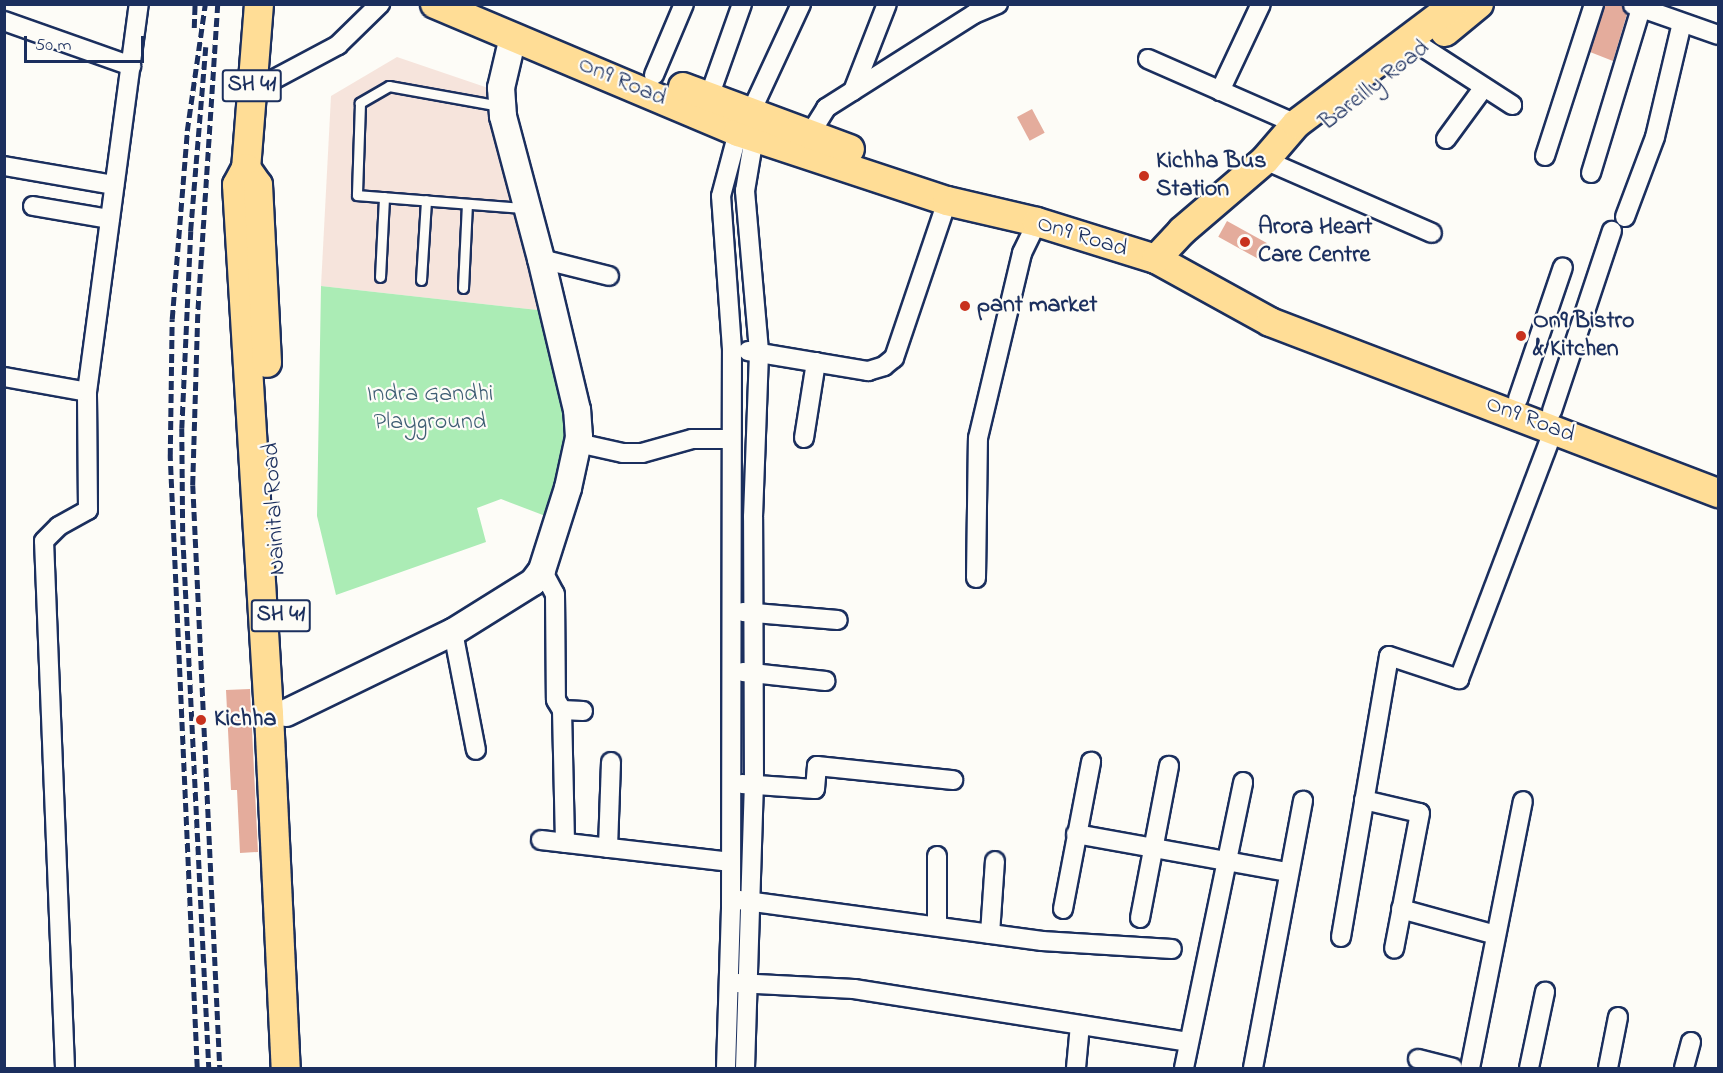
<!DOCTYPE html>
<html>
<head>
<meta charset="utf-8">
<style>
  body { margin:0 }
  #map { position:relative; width:1723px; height:1073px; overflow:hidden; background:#fdfcf7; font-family:"Indie Flower",sans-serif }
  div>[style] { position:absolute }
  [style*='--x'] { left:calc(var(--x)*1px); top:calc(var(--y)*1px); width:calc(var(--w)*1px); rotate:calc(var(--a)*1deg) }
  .built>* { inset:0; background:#f6e4dc }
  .green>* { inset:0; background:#abecb5 }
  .building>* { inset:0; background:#e4ac9c; transform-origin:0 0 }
  .roads { filter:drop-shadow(2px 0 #1b2f5e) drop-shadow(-2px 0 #1b2f5e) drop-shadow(0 2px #1b2f5e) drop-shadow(0 -2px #1b2f5e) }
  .lane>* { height:9px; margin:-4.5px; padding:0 4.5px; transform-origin:4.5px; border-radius:4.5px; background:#fdfcf7 }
  .street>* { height:18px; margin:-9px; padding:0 9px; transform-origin:9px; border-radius:9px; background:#fdfcf7 }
  .secondary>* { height:26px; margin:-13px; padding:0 13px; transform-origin:13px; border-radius:13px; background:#fdfcf7 }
  .primary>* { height:28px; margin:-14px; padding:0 14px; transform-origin:14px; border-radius:14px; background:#ffdd96 }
  .rail>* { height:4.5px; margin-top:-2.25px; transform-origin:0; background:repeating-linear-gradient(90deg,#1b2f5e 0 9px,transparent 0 13.5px) }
  .dots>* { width:16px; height:16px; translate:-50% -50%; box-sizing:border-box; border:3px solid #fdfcf7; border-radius:50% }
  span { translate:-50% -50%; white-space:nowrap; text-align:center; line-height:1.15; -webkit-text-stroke:4.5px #fdfcf7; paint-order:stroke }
  .shield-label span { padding:2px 4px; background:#fdfcf7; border:2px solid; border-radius:4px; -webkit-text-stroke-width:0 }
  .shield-label { font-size:22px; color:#1b2f5e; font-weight:700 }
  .street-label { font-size:24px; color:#1b2f5e }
  .poi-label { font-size:24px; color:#1b2f5e; font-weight:700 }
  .left { translate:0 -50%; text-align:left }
  .park-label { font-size:24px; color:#3f5e74 }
  .frame { position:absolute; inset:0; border:6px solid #1b2f5e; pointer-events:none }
  .scale { position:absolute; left:24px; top:36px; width:120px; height:27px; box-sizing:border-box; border:3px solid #1b2f5e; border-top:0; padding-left:8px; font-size:18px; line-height:21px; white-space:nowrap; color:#1b2f5e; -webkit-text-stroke:4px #fdfcf7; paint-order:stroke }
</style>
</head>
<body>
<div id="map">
  <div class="built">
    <i style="clip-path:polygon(397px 57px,494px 90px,547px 311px,321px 286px,331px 96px)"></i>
  </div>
  <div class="green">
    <i style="clip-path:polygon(321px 286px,547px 311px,571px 441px,548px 517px,501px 499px,477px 508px,486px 542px,336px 595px,317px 516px)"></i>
  </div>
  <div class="building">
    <i style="clip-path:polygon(1605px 4px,1622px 6px,1627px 14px,1613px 61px,1590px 52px)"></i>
    <i style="left:1032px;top:109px;width:27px;height:17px;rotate:62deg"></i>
    <i style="left:1227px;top:221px;width:46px;height:18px;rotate:29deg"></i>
    <i style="clip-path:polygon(250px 689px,258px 852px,240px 853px,237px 790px,231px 790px,226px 690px)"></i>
  </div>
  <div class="roads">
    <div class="lane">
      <i style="--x:500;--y:106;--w:113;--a:-169.8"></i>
      <i style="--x:389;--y:86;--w:34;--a:150"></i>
      <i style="--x:360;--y:103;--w:92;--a:91.9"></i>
      <i style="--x:357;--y:195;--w:168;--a:4.5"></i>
      <i style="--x:380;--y:277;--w:80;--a:-87.1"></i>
      <i style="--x:421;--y:280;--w:80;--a:-86.4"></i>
      <i style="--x:463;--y:288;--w:84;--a:-87.3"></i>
    </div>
    <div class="street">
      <i style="--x:1633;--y:5;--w:90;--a:19.4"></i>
      <i style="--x:4;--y:21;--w:135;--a:19.5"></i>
      <i style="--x:1424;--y:48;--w:105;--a:32.9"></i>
      <i style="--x:1148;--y:59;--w:162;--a:23.7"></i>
      <i style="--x:654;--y:75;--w:77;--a:-67.1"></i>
      <i style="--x:252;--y:91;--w:98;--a:-28.1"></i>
      <i style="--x:338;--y:45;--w:59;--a:-44.3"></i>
      <i style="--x:853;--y:91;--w:93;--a:-68.7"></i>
      <i style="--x:1220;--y:91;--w:96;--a:-64.8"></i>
      <i style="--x:709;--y:97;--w:99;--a:-70.5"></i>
      <i style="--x:750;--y:114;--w:121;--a:-65.1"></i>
      <i style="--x:810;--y:134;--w:31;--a:-58"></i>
      <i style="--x:826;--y:108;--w:175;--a:-32.4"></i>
      <i style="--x:974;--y:14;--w:26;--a:-23"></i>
      <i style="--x:1446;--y:139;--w:64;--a:-53.8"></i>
      <i style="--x:1545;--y:156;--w:160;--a:-72.1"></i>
      <i style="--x:1265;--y:160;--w:182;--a:23.6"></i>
      <i style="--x:4;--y:166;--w:112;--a:9.8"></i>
      <i style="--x:1591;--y:173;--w:172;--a:-73.1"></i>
      <i style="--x:33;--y:206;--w:78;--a:9.6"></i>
      <i style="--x:1625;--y:217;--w:85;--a:-69.4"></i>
      <i style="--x:1655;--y:137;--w:117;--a:-76.7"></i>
      <i style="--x:541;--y:259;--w:70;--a:14"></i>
      <i style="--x:748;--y:351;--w:122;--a:9.5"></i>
      <i style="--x:868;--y:371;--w:17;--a:-17"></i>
      <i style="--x:884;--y:366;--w:13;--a:-39"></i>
      <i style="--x:894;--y:358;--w:166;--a:-71.3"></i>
      <i style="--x:4;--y:377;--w:84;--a:10.2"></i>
      <i style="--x:1518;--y:399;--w:139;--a:-71.2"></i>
      <i style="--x:1552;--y:411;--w:190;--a:-71.6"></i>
      <i style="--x:804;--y:438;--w:77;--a:-81"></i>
      <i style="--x:578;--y:443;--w:46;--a:12.5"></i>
      <i style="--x:623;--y:453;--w:19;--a:0"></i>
      <i style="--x:642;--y:453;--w:52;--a:-15.6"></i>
      <i style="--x:692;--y:439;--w:39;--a:0"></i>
      <i style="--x:542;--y:570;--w:27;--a:62"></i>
      <i style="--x:555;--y:594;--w:106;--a:89.5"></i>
      <i style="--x:556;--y:700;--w:12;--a:59"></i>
      <i style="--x:562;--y:710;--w:21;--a:3"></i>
      <i style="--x:976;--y:578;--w:140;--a:-89.2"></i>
      <i style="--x:978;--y:438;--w:190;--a:-76.6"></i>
      <i style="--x:1022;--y:253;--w:34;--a:-64"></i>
      <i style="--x:743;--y:612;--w:95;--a:4.8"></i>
      <i style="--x:453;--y:632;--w:120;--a:79"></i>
      <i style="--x:743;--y:672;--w:83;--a:6.2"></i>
      <i style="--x:562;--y:710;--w:133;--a:88.7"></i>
      <i style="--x:742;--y:784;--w:73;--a:3.9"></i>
      <i style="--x:815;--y:789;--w:23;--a:-85"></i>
      <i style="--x:817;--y:766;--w:137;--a:5.9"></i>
      <i style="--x:1364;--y:800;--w:57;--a:13.1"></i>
      <i style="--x:1420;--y:813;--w:138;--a:100.8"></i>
      <i style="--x:1076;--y:834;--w:214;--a:10.2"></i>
      <i style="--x:541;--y:840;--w:191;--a:6.6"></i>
      <i style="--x:608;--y:848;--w:86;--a:-88"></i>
      <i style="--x:937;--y:856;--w:70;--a:90"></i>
      <i style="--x:739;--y:900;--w:306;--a:7.7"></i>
      <i style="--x:1042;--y:941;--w:130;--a:3.5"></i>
      <i style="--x:1063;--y:909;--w:150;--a:-79.2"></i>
      <i style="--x:1401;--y:909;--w:98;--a:15.3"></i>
      <i style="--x:1140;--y:918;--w:155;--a:-79.2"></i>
      <i style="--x:990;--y:934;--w:73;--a:-86.1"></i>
      <i style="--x:1341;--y:937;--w:285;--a:-80.3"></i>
      <i style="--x:1389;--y:656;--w:74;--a:18.2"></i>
      <i style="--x:1459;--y:679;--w:267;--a:-69.2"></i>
      <i style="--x:737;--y:983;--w:117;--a:2.9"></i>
      <i style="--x:854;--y:989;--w:338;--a:9"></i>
      <i style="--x:1418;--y:1059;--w:36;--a:14"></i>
      <i style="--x:65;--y:1068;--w:527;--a:-92.28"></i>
      <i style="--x:44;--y:541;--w:21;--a:-45"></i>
      <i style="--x:59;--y:526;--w:33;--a:-29"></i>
      <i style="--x:88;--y:510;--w:118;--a:-90.5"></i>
      <i style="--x:87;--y:392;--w:391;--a:-82.4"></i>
      <i style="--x:726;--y:1068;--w:161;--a:-88.2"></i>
      <i style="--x:731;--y:907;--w:558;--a:-89.9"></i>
      <i style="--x:732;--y:349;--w:153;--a:-94.1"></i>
      <i style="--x:721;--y:196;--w:66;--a:-75.1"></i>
      <i style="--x:745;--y:1068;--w:284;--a:-88.2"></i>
      <i style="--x:754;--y:784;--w:267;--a:-90.2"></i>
      <i style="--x:753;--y:517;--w:166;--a:-87.9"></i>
      <i style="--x:759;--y:351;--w:161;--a:-95"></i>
      <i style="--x:745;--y:191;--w:55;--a:-80.5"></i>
      <i style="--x:1076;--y:1068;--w:43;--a:-84.7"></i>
      <i style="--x:1184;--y:1068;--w:292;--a:-78.3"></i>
      <i style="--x:1253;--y:1068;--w:272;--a:-79.4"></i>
      <i style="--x:1470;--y:1068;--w:272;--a:-78.8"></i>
      <i style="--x:1529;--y:1068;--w:78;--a:-78.1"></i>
      <i style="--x:1608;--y:1068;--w:52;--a:-78.9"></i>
      <i style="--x:1684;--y:1068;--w:27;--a:-75"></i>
    </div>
    <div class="secondary">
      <i style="--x:286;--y:713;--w:186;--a:-25.9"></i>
      <i style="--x:453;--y:632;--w:94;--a:-32"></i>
      <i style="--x:533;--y:582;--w:15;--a:-53"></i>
      <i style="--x:542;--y:570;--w:86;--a:-72.4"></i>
      <i style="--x:568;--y:488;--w:52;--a:-77.8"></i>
      <i style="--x:579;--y:437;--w:27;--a:-94"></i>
      <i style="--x:577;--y:410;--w:155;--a:-103.4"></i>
      <i style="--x:541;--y:259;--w:148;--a:-104.9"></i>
      <i style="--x:503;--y:116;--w:28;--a:-94"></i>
      <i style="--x:501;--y:88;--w:52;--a:-76.8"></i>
    </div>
    <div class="primary">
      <i style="--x:259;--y:4;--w:165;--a:94.5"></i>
      <i style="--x:246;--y:168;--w:19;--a:118"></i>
      <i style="--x:237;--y:185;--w:530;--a:86.54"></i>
      <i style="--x:269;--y:714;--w:354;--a:87.3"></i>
      <i style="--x:435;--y:4;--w:329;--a:22.9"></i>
      <i style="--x:738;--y:132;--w:220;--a:18.3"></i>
      <i style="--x:947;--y:201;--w:92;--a:13.1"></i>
      <i style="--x:1037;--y:222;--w:125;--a:17.3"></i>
      <i style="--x:1156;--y:259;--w:130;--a:28.9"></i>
      <i style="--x:1270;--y:322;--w:480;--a:20.9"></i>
      <i style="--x:1445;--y:32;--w:44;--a:-39.5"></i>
      <i style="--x:683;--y:87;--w:178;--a:20.4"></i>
      <i style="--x:246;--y:168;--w:21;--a:55"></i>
      <i style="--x:258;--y:185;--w:178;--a:87.1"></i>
      <i style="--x:1156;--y:259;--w:38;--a:-47"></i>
      <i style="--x:1182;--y:231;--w:109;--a:-40.5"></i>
      <i style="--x:1265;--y:160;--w:48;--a:-49.3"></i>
      <i style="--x:1296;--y:124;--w:199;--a:-37"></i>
    </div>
  </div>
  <div class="rail">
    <i style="--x:218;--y:4;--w:311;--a:93.7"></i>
    <i style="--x:198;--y:314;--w:171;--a:91.7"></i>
    <i style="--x:193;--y:485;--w:584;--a:87.35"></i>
    <i style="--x:194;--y:28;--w:24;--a:-88"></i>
    <i style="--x:206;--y:47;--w:185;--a:94.7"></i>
    <i style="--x:191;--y:231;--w:197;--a:92.6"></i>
    <i style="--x:182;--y:428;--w:108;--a:89.5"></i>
    <i style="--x:183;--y:536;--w:533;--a:87.2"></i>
    <i style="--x:197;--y:1068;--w:612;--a:-92.53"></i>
    <i style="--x:170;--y:457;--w:138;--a:-89.2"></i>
    <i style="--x:172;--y:319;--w:189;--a:-85.4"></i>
    <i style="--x:187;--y:131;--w:128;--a:-81.9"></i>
  </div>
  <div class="dots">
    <i style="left:1144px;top:176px;background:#c8321e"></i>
    <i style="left:1245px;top:242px;background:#c8321e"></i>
    <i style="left:965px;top:306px;background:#c8321e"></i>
    <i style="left:1521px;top:336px;background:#c8321e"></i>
    <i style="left:201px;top:720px;background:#c8321e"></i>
  </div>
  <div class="shield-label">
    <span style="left:252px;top:86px">SH 41</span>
    <span style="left:281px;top:616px">SH 41</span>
  </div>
  <div class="street-label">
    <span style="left:622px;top:82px;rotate:23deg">On9 Road</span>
    <span style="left:1375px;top:86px;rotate:-38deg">Bareilly Road</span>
    <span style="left:1082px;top:237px;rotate:17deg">On9 Road</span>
    <span style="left:1530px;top:420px;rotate:21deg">On9 Road</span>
    <span style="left:275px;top:509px;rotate:-93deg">Nainital Road</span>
  </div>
  <div class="poi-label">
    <span class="left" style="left:1156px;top:176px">Kichha Bus<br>Station</span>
    <span class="left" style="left:1258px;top:242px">Arora Heart<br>Care Centre</span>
    <span class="left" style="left:977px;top:306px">pant market</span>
    <span class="left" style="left:1533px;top:336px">On9 Bistro<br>&amp; Kitchen</span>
    <span class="left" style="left:214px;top:720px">Kichha</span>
  </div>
  <div class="park-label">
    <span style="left:430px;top:409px">Indra Gandhi<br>Playground</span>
  </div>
  <div class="frame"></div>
  <div class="scale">50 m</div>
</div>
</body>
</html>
